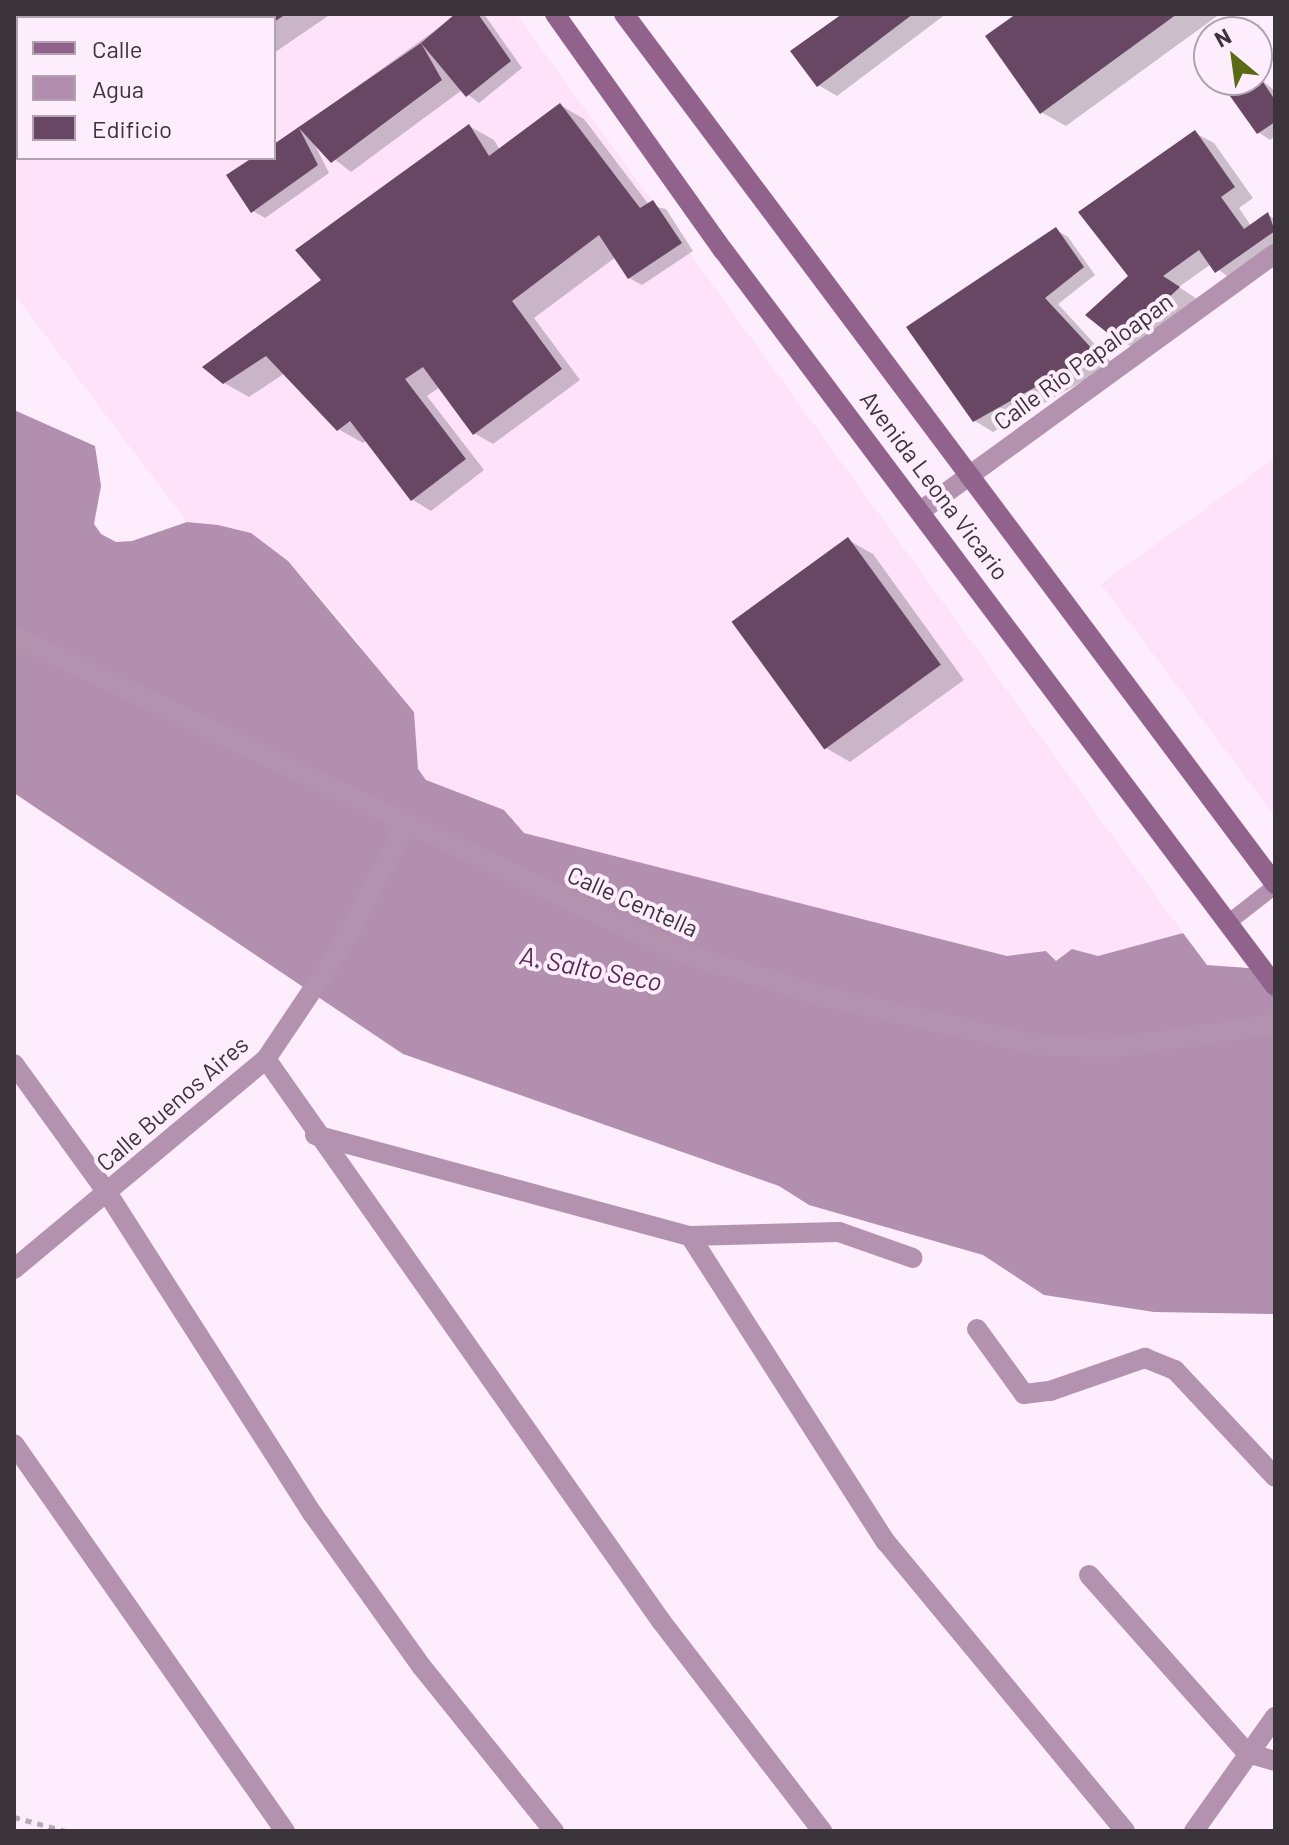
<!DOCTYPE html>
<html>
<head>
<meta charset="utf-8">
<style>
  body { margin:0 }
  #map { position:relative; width:1289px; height:1845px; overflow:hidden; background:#feedfc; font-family:Barlow,sans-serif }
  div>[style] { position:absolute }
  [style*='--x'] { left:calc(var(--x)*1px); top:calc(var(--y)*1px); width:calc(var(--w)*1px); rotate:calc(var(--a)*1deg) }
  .built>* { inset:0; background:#fde2fa }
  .water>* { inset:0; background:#b38faf }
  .shadow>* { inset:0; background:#0003 }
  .building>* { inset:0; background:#674764; transform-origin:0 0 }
  .path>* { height:5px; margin-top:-2.5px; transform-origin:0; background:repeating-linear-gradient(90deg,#b6a9b5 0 6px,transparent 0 12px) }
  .lane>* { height:16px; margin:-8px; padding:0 8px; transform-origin:8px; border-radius:8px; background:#b292ae }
  .street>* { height:20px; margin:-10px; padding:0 10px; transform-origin:10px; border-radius:10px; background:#b292ae }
  .secondary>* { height:20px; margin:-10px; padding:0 10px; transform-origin:10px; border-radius:10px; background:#91638c }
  span { translate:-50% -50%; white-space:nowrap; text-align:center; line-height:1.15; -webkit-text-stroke:8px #feedfc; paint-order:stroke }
  .street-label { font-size:24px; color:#3c343b }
  .water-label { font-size:26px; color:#592b56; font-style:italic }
  .frame { position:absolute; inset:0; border:16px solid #3c343b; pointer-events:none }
  .legend { position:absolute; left:16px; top:16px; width:260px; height:144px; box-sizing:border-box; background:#feedfc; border:2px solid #b0a3af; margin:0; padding:10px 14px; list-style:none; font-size:24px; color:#3c343b }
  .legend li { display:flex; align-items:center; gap:16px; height:40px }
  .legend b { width:40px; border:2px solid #b0a3af }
  .north { position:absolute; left:1193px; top:16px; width:80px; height:80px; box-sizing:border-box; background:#feedfc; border:2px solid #b0a3af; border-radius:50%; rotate:331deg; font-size:22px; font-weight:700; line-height:32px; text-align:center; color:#3c343b }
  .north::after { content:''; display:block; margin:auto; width:28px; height:36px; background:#5b6b15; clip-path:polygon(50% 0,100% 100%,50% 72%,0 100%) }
</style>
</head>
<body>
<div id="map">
  <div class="built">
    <i style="clip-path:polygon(evenodd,14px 14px,516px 14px,1183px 933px,1098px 956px,1073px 949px,1056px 961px,1046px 951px,1007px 956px,524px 833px,504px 811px,426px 780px,418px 770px,414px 712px,367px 659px,353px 634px,288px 561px,251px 534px,187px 522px,14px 294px,14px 14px,18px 18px,274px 18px,274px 158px,18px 158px,18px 18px)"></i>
    <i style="clip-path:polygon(1275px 458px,1275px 816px,1101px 584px)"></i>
  </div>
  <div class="water">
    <i style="clip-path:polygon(14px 410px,95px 446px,101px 486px,94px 524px,101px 534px,116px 542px,132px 541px,187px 522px,218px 525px,251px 533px,288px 561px,414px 712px,418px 769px,426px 780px,504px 810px,524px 833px,1007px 956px,1046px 951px,1056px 961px,1072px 949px,1098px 956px,1183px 933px,1207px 965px,1275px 970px,1275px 1314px,1154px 1312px,1044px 1295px,983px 1255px,809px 1205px,779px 1186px,403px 1054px,14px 793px)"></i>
  </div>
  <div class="shadow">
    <i style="clip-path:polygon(119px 14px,331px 14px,274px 53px,274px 18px)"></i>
    <i style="clip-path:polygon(458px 14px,484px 14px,522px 68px,479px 103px,462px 90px,351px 172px,314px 143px,329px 173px,265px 218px,253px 211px,256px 158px,274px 158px,274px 146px)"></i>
    <i style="clip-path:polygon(845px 14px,946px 14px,837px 96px,818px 85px)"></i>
    <i style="clip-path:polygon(1019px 14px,1220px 14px,1066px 126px,1041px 112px)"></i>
    <i style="clip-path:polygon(1259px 78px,1275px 91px,1275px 136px,1270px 140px,1258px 132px,1233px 96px)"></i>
    <i style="clip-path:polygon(560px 105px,584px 119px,649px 205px,666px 209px,693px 251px,642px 285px,629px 278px,616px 257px,534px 318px,580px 380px,493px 444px,474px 433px,440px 387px,427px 396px,484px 470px,431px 511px,413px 500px,367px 440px,363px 443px,338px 429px,285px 373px,249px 397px,224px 383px,469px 126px,494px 140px,500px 150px)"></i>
    <i style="clip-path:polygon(1195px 133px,1214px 143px,1253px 198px,1239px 208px,1251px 226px,1268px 215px,1275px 219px,1275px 254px,1235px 282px,1211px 264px,1179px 287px,1197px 299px,1140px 352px,1122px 341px,1131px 276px)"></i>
    <i style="clip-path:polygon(1056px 230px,1068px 237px,1095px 275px,1058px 304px,1113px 364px,993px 432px,975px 421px)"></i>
    <i style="clip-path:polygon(848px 540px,873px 554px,964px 680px,850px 762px,826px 748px)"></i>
  </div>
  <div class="building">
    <i style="clip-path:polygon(117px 14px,286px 14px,274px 22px,274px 18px)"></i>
    <i style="clip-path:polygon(455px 14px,478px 14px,511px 61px,466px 97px,421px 43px)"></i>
    <i style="clip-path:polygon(842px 14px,913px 14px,817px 87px,790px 51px)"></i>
    <i style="clip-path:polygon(1016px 14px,1177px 14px,1040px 114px,985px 36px)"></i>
    <i style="clip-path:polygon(421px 43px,442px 80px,331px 163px,299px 128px,318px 165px,251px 213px,226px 175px,252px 158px,274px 158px,274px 144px)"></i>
    <i style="clip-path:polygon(1257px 73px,1275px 100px,1275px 122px,1257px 134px,1230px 96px,1257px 80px)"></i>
    <i style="clip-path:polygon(560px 103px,640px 208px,653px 200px,682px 243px,628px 279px,599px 235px,512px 301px,562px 369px,473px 435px,423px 367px,405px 379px,466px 459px,411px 501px,350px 421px,337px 431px,266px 356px,223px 384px,202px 367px,321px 280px,295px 250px,469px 124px,489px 156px)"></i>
    <i style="clip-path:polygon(1195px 130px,1235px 187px,1221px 197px,1244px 229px,1268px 212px,1275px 231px,1215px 273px,1199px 250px,1163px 276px,1180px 287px,1120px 343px,1085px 315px,1128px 276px,1078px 212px)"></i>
    <i style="clip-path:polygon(1056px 227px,1084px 267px,1045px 298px,1096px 353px,973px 422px,906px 327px)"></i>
    <i style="left:848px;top:537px;width:158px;height:144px;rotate:54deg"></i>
  </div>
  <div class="path">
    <i style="--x:14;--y:1817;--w:54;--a:15.1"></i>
  </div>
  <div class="lane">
    <i style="--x:1229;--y:922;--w:58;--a:-38"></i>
  </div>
  <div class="street">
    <i style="--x:922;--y:510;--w:436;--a:-36"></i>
    <i style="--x:14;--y:636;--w:735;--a:25.45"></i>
    <i style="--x:678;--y:952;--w:155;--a:16.9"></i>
    <i style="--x:826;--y:997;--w:217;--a:12.8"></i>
    <i style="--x:1038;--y:1045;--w:73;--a:2.4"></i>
    <i style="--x:1111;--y:1048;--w:166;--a:-8.3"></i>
    <i style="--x:266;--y:1059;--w:687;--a:54.9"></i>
    <i style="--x:661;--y:1621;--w:265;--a:52.5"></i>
    <i style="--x:14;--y:1064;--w:160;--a:54.1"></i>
    <i style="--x:108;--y:1194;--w:379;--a:57.4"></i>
    <i style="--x:312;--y:1513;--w:189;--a:54.5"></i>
    <i style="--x:422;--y:1667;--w:211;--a:51.2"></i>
    <i style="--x:315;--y:1135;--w:388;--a:15.1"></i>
    <i style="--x:690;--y:1236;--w:149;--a:-1.5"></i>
    <i style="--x:839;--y:1232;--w:78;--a:19.4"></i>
    <i style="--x:690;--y:1236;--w:363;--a:57.4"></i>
    <i style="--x:886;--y:1542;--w:375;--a:50.4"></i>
    <i style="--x:14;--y:1269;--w:328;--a:-39.8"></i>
    <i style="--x:266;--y:1059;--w:133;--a:-56.1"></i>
    <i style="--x:340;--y:949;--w:140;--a:-62"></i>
    <i style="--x:977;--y:1329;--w:80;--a:54.1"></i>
    <i style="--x:1024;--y:1394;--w:26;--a:-7"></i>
    <i style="--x:1050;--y:1391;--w:101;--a:-19.2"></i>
    <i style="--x:1145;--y:1358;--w:32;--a:22"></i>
    <i style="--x:1175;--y:1370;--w:146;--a:46.9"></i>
    <i style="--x:14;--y:1444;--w:472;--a:55"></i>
    <i style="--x:1089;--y:1575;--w:238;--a:48.4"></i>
    <i style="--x:1247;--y:1753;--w:29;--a:16"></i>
    <i style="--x:1194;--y:1831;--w:140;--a:-54.6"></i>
  </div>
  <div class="secondary">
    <i style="--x:555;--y:14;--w:290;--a:54.6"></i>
    <i style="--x:723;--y:250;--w:920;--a:53.13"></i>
    <i style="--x:624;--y:14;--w:1087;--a:53.19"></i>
  </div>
  <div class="street-label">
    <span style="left:1083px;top:361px;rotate:-36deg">Calle Río Papaloapan</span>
    <span style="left:935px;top:485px;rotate:53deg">Avenida Leona Vicario</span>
    <span style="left:633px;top:901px;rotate:24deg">Calle Centella</span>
    <span style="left:172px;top:1103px;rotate:-41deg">Calle Buenos Aires</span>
  </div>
  <div class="water-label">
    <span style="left:591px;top:968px;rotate:11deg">A. Salto Seco</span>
  </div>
  <div class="frame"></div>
  <ul class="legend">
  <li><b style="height:10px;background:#91638c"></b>Calle</li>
  <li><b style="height:22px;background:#b38faf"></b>Agua</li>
  <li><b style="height:22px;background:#674764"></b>Edificio</li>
  </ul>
  <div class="north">N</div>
</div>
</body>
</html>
